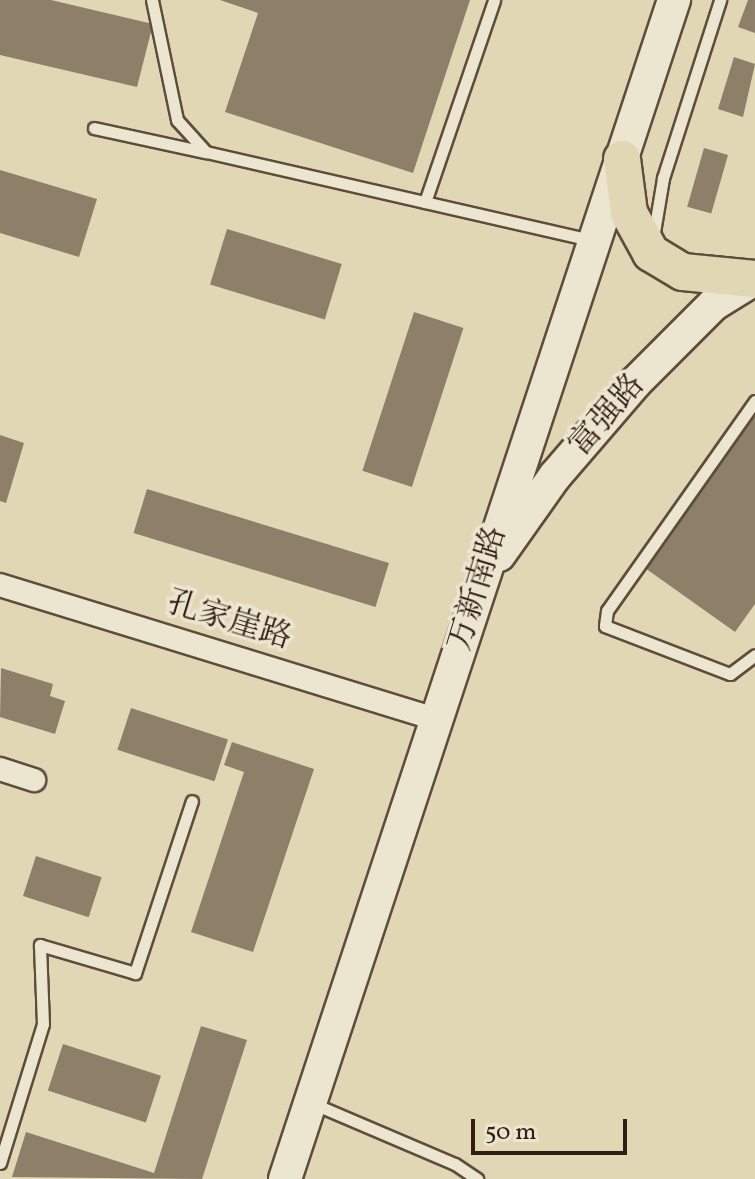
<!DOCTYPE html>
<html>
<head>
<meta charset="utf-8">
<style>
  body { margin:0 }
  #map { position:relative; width:755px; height:1179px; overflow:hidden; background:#e1d7b5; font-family:Vollkorn,"Noto Serif SC",serif }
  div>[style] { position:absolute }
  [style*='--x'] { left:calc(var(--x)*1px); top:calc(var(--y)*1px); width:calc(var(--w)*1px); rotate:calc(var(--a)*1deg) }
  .building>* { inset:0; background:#8d7f68; transform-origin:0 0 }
  .roads { filter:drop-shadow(2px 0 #5e4d3c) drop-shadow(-2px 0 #5e4d3c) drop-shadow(0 2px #5e4d3c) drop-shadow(0 -2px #5e4d3c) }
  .lane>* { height:11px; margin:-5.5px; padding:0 5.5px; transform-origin:5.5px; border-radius:5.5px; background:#ece5cf }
  .street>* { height:22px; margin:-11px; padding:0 11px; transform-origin:11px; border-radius:11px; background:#ece5cf }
  .secondary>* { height:32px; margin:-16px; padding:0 16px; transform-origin:16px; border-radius:16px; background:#ece5cf }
  .primary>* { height:36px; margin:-18px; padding:0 18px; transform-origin:18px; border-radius:18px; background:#e1d7b5 }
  span { translate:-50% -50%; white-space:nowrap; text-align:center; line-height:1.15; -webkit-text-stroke:7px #ece5cf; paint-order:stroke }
  .street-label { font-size:32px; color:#321f14 }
  .scale { position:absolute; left:471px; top:1119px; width:156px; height:36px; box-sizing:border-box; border:4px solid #321f14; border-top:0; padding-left:10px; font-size:24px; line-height:28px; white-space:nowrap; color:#321f14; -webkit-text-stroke:6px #ece5cf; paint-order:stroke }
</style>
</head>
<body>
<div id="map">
  <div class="building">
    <i style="clip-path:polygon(0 0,51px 0,153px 24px,137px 87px,0 55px)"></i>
    <i style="clip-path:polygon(220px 0,470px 0,413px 173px,225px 112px,258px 13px)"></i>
    <i style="clip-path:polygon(748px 0,755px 0,755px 33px,738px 27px)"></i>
    <i style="clip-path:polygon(734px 57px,755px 64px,743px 117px,718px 109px)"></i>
    <i style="left:704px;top:148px;width:25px;height:61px;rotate:16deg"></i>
    <i style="clip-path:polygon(0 170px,97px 199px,79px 257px,0 233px)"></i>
    <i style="left:227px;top:229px;width:120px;height:58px;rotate:17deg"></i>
    <i style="left:414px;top:312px;width:52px;height:167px;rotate:18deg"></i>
    <i style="clip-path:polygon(755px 415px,755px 604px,735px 632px,645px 568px)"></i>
    <i style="clip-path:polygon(0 435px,24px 443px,6px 503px,0 501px)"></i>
    <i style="left:147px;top:489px;width:253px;height:46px;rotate:17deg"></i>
    <i style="clip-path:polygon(1px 668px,53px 684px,50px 696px,65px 701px,55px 734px,0 717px)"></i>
    <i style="left:131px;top:708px;width:102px;height:44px;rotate:18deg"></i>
    <i style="clip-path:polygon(232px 742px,314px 769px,253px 952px,191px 932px,244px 772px,224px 765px)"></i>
    <i style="left:36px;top:856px;width:69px;height:42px;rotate:18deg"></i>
    <i style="clip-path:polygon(201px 1026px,247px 1040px,202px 1179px,12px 1177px,26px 1132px,154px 1173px)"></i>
    <i style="left:63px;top:1044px;width:103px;height:49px;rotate:18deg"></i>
  </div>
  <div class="roads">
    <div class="lane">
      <i style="--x:152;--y:0;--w:123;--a:78.2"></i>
      <i style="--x:177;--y:120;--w:43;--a:47.8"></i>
      <i style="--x:206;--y:152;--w:394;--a:12.9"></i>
      <i style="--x:94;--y:128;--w:114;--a:12.2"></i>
      <i style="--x:425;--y:202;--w:213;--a:-71.1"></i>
      <i style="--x:653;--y:238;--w:61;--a:-80.5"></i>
      <i style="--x:663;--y:178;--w:187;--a:-72.2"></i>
      <i style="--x:755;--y:401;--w:257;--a:125.2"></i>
      <i style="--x:607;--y:611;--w:15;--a:98"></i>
      <i style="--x:605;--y:626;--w:134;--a:21"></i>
      <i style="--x:730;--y:674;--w:31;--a:-37"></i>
      <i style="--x:314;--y:1104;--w:153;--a:23.1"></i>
      <i style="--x:455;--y:1164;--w:27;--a:34"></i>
      <i style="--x:0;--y:1163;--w:145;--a:-72.8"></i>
      <i style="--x:43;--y:1024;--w:79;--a:-92.2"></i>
      <i style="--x:40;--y:945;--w:99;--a:16.4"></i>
      <i style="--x:135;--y:973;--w:181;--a:-71.7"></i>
    </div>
    <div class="street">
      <i style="--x:0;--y:585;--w:458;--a:17.1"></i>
      <i style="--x:0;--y:769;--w:36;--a:18"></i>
    </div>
    <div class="secondary">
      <i style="--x:499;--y:555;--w:97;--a:-54.7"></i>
      <i style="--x:555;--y:476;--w:123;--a:-49.3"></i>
      <i style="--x:635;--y:383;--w:112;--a:-45"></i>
      <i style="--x:714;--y:304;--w:46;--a:-31.6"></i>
      <i style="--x:285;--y:1179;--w:1242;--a:-71.74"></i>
    </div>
    <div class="primary">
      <i style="--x:622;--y:159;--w:54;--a:82.6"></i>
      <i style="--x:629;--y:213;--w:46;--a:61.2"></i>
      <i style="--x:651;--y:253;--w:37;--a:31"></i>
      <i style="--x:683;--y:272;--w:72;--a:5.6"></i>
    </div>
  </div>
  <div class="street-label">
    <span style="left:608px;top:416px;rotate:-49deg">富强路</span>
    <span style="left:479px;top:589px;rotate:-73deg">万新南路</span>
    <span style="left:229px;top:622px;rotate:17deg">孔家崖路</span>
  </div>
  <div class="scale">50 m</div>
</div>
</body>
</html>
